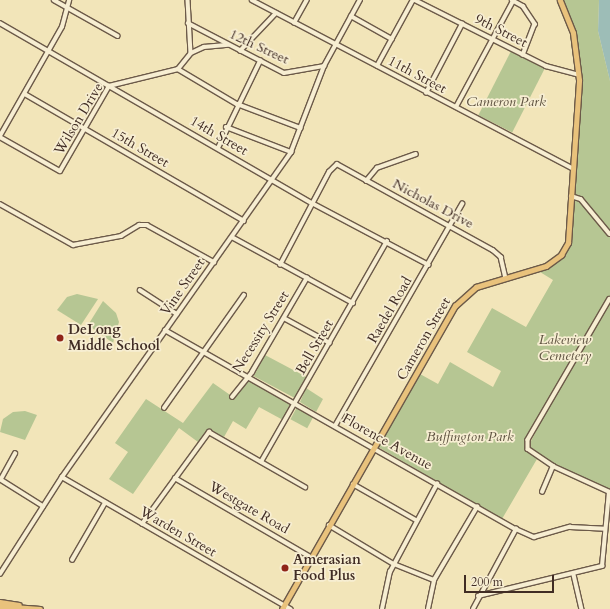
<!DOCTYPE html>
<html>
<head>
<meta charset="utf-8">
<style>
  body { margin:0 }
  #map { position:relative; width:610px; height:609px; overflow:hidden; background:#f2e5b9; font-family:Cardo,serif }
  div>[style] { position:absolute }
  [style*='--x'] { left:calc(var(--x)*1px); top:calc(var(--y)*1px); width:calc(var(--w)*1px); rotate:calc(var(--a)*1deg) }
  .green>* { inset:0; background:#b6c693; transform-origin:0 0 }
  .water>* { inset:0; background:#9dbdb7 }
  .roads { filter:drop-shadow(1px 0 #6c5a49) drop-shadow(-1px 0 #6c5a49) drop-shadow(0 1px #6c5a49) drop-shadow(0 -1px #6c5a49) }
  .minor>* { height:3.5px; margin:-1.75px; padding:0 1.75px; transform-origin:1.75px; border-radius:1.75px; background:#f7eed2 }
  .major>* { height:4.5px; margin:-2.25px; padding:0 2.25px; transform-origin:2.25px; border-radius:2.25px; background:#e9c27c }
  .dots>* { width:11px; height:11px; translate:-50% -50%; box-sizing:border-box; border:2px solid #f7eed2; border-radius:50% }
  span { translate:-50% -50%; white-space:nowrap; text-align:center; line-height:1.15; -webkit-text-stroke:3.5px #f7eed2; paint-order:stroke }
  .street-label { font-size:14px; color:#402c24 }
  .park-label { font-size:14px; color:#5e5240; font-style:italic }
  .poi-label { font-size:14px; color:#402c24; font-weight:700 }
  .left { translate:0 -50%; text-align:left }
  .scale { position:absolute; left:464px; top:575px; width:90px; height:18px; box-sizing:border-box; border:2px solid #402c24; border-top:0; padding-left:5px; font-size:12px; line-height:14px; white-space:nowrap; color:#402c24; -webkit-text-stroke:3px #f7eed2; paint-order:stroke }
</style>
</head>
<body>
<div id="map">
  <div class="green">
    <i style="clip-path:polygon(563px 0,599px 0,598px 31px,610px 81px,610px 490px,563px 469px,531px 449px,531px 441px,555px 394px,524px 445px,537px 459px,502px 519px,378px 447px,420px 374px,438px 384px,450px 362px,493px 387px,501px 371px,467px 352px,492px 308px,526px 327px,553px 280px,540px 272px,561px 259px,572px 241px,582px 74px,571px 18px)"></i>
    <i style="left:511px;top:51px;width:38px;height:72px;rotate:27deg"></i>
    <i style="clip-path:polygon(77px 294px,98px 299px,81px 325px,57px 310px,67px 297px)"></i>
    <i style="clip-path:polygon(103px 301px,116px 313px,119px 322px,113px 343px,88px 325px)"></i>
    <i style="left:265px;top:355px;width:47px;height:24px;rotate:28deg"></i>
    <i style="clip-path:polygon(248px 379px,291px 404px,283px 420px,259px 407px,246px 429px,233px 421px,224px 437px,210px 430px,198px 442px,179px 428px,133px 494px,109px 479px,128px 452px,115px 443px,146px 399px,183px 423px,213px 383px,233px 397px)"></i>
    <i style="clip-path:polygon(306px 388px,323px 399px,316px 412px,300px 402px)"></i>
    <i style="left:297px;top:407px;width:19px;height:14px;rotate:28deg"></i>
    <i style="clip-path:polygon(25px 411px,37px 415px,25px 440px,0 432px,3px 419px,13px 412px)"></i>
  </div>
  <div class="water">
    <i style="clip-path:polygon(599px 0,610px 0,610px 81px,598px 31px)"></i>
  </div>
  <div class="roads">
    <div class="minor">
      <i style="--x:54;--y:0;--w:73;--a:29.4"></i>
      <i style="--x:188;--y:0;--w:53;--a:86.8"></i>
      <i style="--x:252;--y:0;--w:361;--a:27.7"></i>
      <i style="--x:415;--y:0;--w:147;--a:26.7"></i>
      <i style="--x:546;--y:66;--w:34;--a:15"></i>
      <i style="--x:512;--y:0;--w:13;--a:29"></i>
      <i style="--x:523;--y:6;--w:22;--a:56"></i>
      <i style="--x:535;--y:24;--w:33;--a:111"></i>
      <i style="--x:351;--y:16;--w:47;--a:29.3"></i>
      <i style="--x:0;--y:23;--w:360;--a:30"></i>
      <i style="--x:312;--y:203;--w:132;--a:27.9"></i>
      <i style="--x:188;--y:23;--w:108;--a:27.5"></i>
      <i style="--x:284;--y:73;--w:41;--a:-9.9"></i>
      <i style="--x:294;--y:23;--w:26;--a:-61"></i>
      <i style="--x:240;--y:51;--w:52;--a:-46.5"></i>
      <i style="--x:377;--y:66;--w:75;--a:-61.4"></i>
      <i style="--x:178;--y:69;--w:69;--a:30.7"></i>
      <i style="--x:237;--y:104;--w:68;--a:20.6"></i>
      <i style="--x:426;--y:93;--w:78;--a:-62.4"></i>
      <i style="--x:25;--y:94;--w:253;--a:30.1"></i>
      <i style="--x:456;--y:107;--w:120;--a:-61.7"></i>
      <i style="--x:226;--y:127;--w:70;--a:21"></i>
      <i style="--x:0;--y:136;--w:125;--a:-60.4"></i>
      <i style="--x:62;--y:27;--w:28;--a:-75"></i>
      <i style="--x:0;--y:137;--w:69;--a:29.5"></i>
      <i style="--x:60;--y:171;--w:98;--a:-60"></i>
      <i style="--x:109;--y:86;--w:71;--a:-13.8"></i>
      <i style="--x:178;--y:69;--w:21;--a:-51"></i>
      <i style="--x:191;--y:53;--w:14;--a:-25"></i>
      <i style="--x:204;--y:47;--w:24;--a:-5"></i>
      <i style="--x:218;--y:148;--w:97;--a:-64.2"></i>
      <i style="--x:366;--y:181;--w:17;--a:-50"></i>
      <i style="--x:377;--y:168;--w:41;--a:-19.7"></i>
      <i style="--x:571;--y:196;--w:10;--a:17"></i>
      <i style="--x:581;--y:199;--w:45;--a:50.4"></i>
      <i style="--x:0;--y:204;--w:84;--a:29.3"></i>
      <i style="--x:73;--y:245;--w:49;--a:-10.6"></i>
      <i style="--x:121;--y:236;--w:21;--a:-31"></i>
      <i style="--x:139;--y:225;--w:8;--a:0"></i>
      <i style="--x:147;--y:225;--w:77;--a:28.9"></i>
      <i style="--x:232;--y:237;--w:138;--a:28.6"></i>
      <i style="--x:280;--y:265;--w:105;--a:-62.2"></i>
      <i style="--x:329;--y:172;--w:11;--a:-45"></i>
      <i style="--x:337;--y:164;--w:178;--a:28.9"></i>
      <i style="--x:493;--y:250;--w:11;--a:41"></i>
      <i style="--x:501;--y:257;--w:22;--a:77"></i>
      <i style="--x:140;--y:290;--w:44;--a:33"></i>
      <i style="--x:610;--y:299;--w:163;--a:120.2"></i>
      <i style="--x:528;--y:440;--w:9;--a:90"></i>
      <i style="--x:528;--y:449;--w:30;--a:34"></i>
      <i style="--x:553;--y:466;--w:63;--a:24.5"></i>
      <i style="--x:284;--y:318;--w:52;--a:28.5"></i>
      <i style="--x:165;--y:330;--w:403;--a:29.6"></i>
      <i style="--x:516;--y:529;--w:20;--a:24"></i>
      <i style="--x:534;--y:537;--w:37;--a:-16"></i>
      <i style="--x:570;--y:527;--w:35;--a:3"></i>
      <i style="--x:232;--y:397;--w:32;--a:-51"></i>
      <i style="--x:252;--y:372;--w:109;--a:-59.7"></i>
      <i style="--x:164;--y:408;--w:138;--a:-54.7"></i>
      <i style="--x:335;--y:426;--w:256;--a:-60.2"></i>
      <i style="--x:261;--y:462;--w:254;--a:-60.3"></i>
      <i style="--x:62;--y:477;--w:264;--a:30"></i>
      <i style="--x:175;--y:478;--w:157;--a:30.2"></i>
      <i style="--x:0;--y:479;--w:51;--a:32.1"></i>
      <i style="--x:1;--y:479;--w:29;--a:-61"></i>
      <i style="--x:353;--y:484;--w:73;--a:29.7"></i>
      <i style="--x:542;--y:492;--w:28;--a:-67"></i>
      <i style="--x:142;--y:524;--w:114;--a:-53.9"></i>
      <i style="--x:209;--y:432;--w:111;--a:29.8"></i>
      <i style="--x:329;--y:525;--w:76;--a:31"></i>
      <i style="--x:394;--y:564;--w:43;--a:21.8"></i>
      <i style="--x:72;--y:560;--w:66;--a:-59.9"></i>
      <i style="--x:0;--y:574;--w:115;--a:-57.4"></i>
      <i style="--x:62;--y:477;--w:398;--a:-54.8"></i>
      <i style="--x:291;--y:152;--w:92;--a:-69"></i>
      <i style="--x:324;--y:66;--w:75;--a:-61.4"></i>
      <i style="--x:574;--y:575;--w:35;--a:77"></i>
      <i style="--x:478;--y:596;--w:128;--a:-13.6"></i>
      <i style="--x:602;--y:566;--w:74;--a:-84.6"></i>
      <i style="--x:382;--y:609;--w:38;--a:-78"></i>
      <i style="--x:390;--y:572;--w:100;--a:-61.9"></i>
      <i style="--x:428;--y:609;--w:30;--a:-78"></i>
      <i style="--x:434;--y:580;--w:85;--a:-59.5"></i>
      <i style="--x:473;--y:609;--w:91;--a:-61.7"></i>
    </div>
    <div class="major">
      <i style="--x:0;--y:602;--w:19;--a:9"></i>
      <i style="--x:0;--y:606;--w:40;--a:4.3"></i>
      <i style="--x:282;--y:609;--w:349;--a:-60.3"></i>
      <i style="--x:455;--y:306;--w:28;--a:-42"></i>
      <i style="--x:476;--y:287;--w:73;--a:-16.7"></i>
      <i style="--x:546;--y:266;--w:19;--a:-36"></i>
      <i style="--x:561;--y:255;--w:14;--a:-60"></i>
      <i style="--x:568;--y:243;--w:163;--a:-86.1"></i>
      <i style="--x:579;--y:80;--w:47;--a:-97.3"></i>
      <i style="--x:573;--y:33;--w:35;--a:-112"></i>
    </div>
  </div>
  <div class="dots">
    <i style="left:60px;top:338px;background:#8f2418"></i>
    <i style="left:285px;top:568px;background:#8f2418"></i>
  </div>
  <div class="street-label">
    <span style="left:501px;top:31px;rotate:27deg">9th Street</span>
    <span style="left:259px;top:47px;rotate:25deg">12th Street</span>
    <span style="left:417px;top:75px;rotate:28deg">11th Street</span>
    <span style="left:79px;top:119px;rotate:-59deg">Wilson Drive</span>
    <span style="left:219px;top:136px;rotate:30deg">14th Street</span>
    <span style="left:140px;top:148px;rotate:30deg">15th Street</span>
    <span style="left:433px;top:204px;rotate:28deg">Nicholas Drive</span>
    <span style="left:183px;top:287px;rotate:-55deg">Vine Street</span>
    <span style="left:390px;top:310px;rotate:-60deg">Raedel Road</span>
    <span style="left:261px;top:332px;rotate:-58deg">Necessity Street</span>
    <span style="left:424px;top:339px;rotate:-60deg">Cameron Street</span>
    <span style="left:315px;top:347px;rotate:-60deg">Bell Street</span>
    <span style="left:387px;top:442px;rotate:29deg">Florence Avenue</span>
    <span style="left:249px;top:508px;rotate:30deg">Westgate Road</span>
    <span style="left:178px;top:532px;rotate:30deg">Warden Street</span>
  </div>
  <div class="park-label">
    <span style="left:506px;top:102px">Cameron Park</span>
    <span style="left:565px;top:348px">Lakeview<br>Cemetery</span>
    <span style="left:470px;top:437px">Buffington Park</span>
  </div>
  <div class="poi-label">
    <span class="left" style="left:68px;top:338px">DeLong<br>Middle School</span>
    <span class="left" style="left:293px;top:568px">Amerasian<br>Food Plus</span>
  </div>
  <div class="scale">200 m</div>
</div>
</body>
</html>
